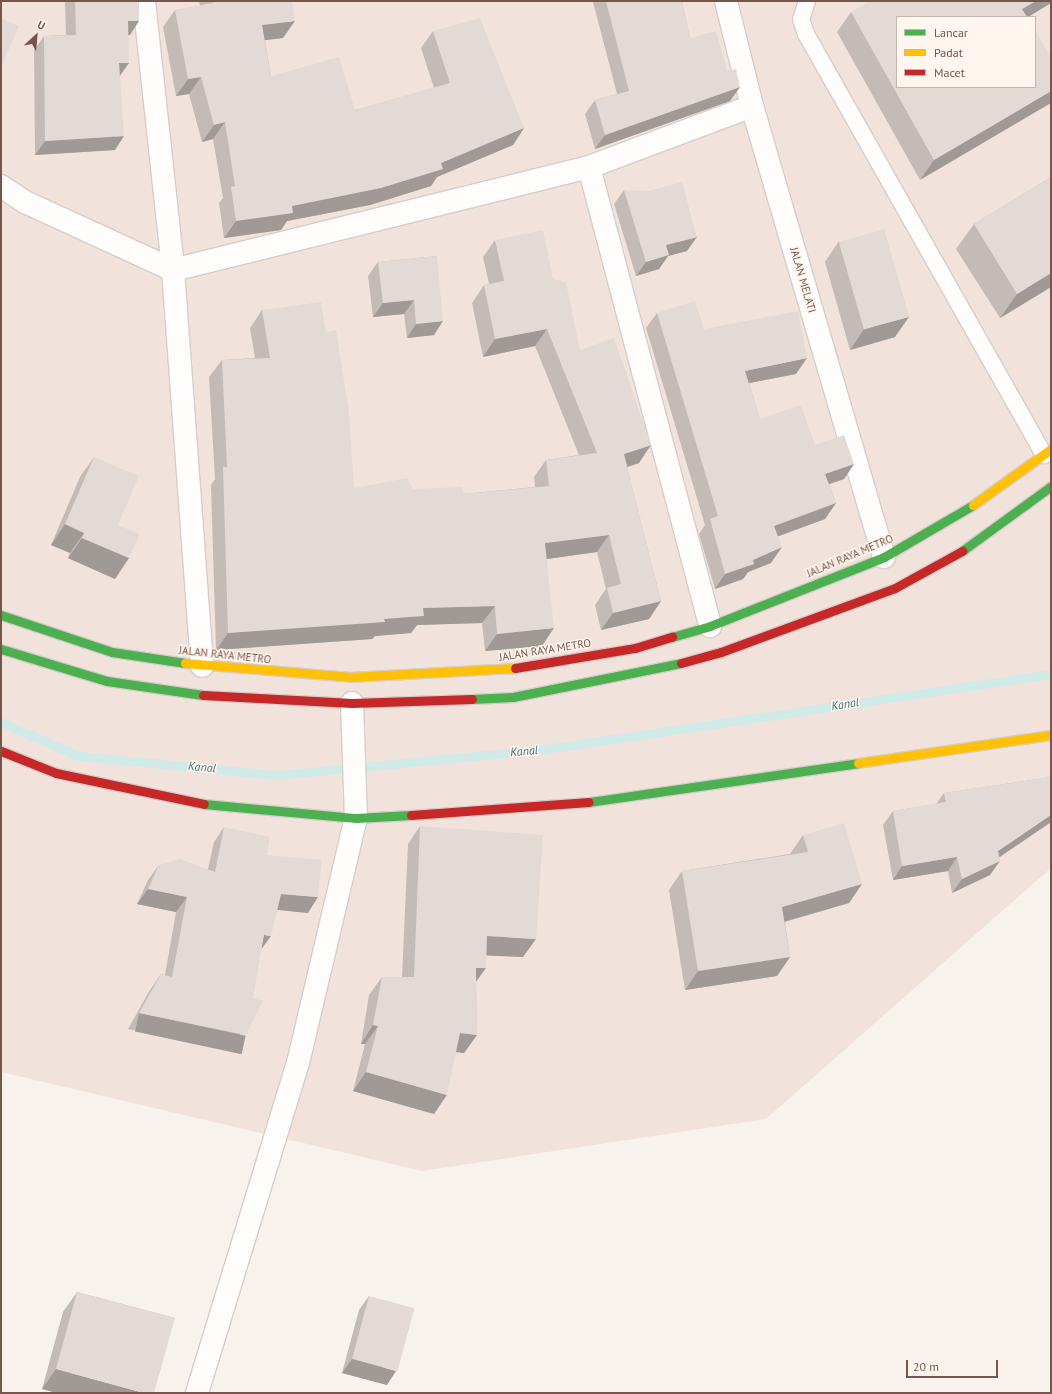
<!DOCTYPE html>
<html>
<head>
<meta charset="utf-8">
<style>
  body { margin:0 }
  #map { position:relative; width:1052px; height:1394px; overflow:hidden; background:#f8f2ed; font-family:"PT Sans",sans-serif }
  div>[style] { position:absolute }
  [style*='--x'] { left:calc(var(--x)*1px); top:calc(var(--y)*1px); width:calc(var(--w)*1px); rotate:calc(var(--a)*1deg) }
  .residential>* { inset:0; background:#f1e3db }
  .stream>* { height:9px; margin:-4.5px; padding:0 4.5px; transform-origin:4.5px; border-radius:4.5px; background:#cfeae7 }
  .roads { filter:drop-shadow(1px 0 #d6cdca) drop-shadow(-1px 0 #d6cdca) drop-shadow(0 1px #d6cdca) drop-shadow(0 -1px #d6cdca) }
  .lane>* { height:16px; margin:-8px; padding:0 8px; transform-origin:8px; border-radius:8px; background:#fefdfc }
  .street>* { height:22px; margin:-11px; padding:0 11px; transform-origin:11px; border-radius:11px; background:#fefdfc }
  .fast>* { height:9px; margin:-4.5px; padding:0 4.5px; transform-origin:4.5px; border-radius:4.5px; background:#4caf50 }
  .slow>* { height:9px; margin:-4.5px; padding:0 4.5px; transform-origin:4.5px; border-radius:4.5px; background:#ffc107 }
  .jam>* { height:9px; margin:-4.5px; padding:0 4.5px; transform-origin:4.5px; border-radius:4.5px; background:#c62828 }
  .wall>* { inset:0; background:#c4bbb7 }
  .shaded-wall>* { inset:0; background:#a09995; transform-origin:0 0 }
  .building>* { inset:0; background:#e4dad5; transform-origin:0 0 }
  span { translate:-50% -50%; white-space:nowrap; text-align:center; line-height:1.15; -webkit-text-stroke:3px #fff6ef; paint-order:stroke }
  .street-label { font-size:11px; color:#76554d }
  .water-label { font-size:12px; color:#407a7b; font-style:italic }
  .frame { position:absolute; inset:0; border:2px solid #76554d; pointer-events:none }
  .legend { position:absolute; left:896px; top:16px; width:140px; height:72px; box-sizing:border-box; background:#fff6ef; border:1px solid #c8b6ae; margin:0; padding:5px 7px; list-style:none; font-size:12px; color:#76554d }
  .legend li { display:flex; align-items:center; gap:8px; height:20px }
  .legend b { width:20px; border:1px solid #c8b6ae }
  .north { position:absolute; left:16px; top:16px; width:40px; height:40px; -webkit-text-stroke:3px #fff6ef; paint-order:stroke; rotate:26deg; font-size:11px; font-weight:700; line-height:16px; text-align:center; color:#76554d }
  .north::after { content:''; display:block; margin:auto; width:14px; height:18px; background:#76554d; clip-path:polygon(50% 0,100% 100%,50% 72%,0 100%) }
  .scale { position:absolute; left:906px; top:1360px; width:92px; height:18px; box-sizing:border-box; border:2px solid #76554d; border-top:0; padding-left:5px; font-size:12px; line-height:14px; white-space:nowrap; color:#76554d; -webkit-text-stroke:3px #fff6ef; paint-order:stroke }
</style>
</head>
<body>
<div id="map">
  <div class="residential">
    <i style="clip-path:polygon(evenodd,1px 1px,1051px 1px,1051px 868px,766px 1119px,422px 1171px,1px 1072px,1px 1px,897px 17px,1035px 17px,1035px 87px,897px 87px,897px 17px)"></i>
  </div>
  <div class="stream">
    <i style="--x:1;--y:722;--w:85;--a:23.6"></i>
    <i style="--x:79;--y:756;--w:200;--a:5.5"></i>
    <i style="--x:278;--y:775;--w:269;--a:-5.5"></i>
    <i style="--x:546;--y:749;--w:511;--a:-8.45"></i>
  </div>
  <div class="roads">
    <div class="lane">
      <i style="--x:807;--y:1;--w:19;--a:108"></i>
      <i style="--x:801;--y:19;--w:16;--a:72"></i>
      <i style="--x:806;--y:34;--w:484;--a:60.5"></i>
    </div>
    <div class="street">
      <i style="--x:144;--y:1;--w:271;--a:83.8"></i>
      <i style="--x:173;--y:270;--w:397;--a:85.8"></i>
      <i style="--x:726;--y:1;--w:108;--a:76.1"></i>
      <i style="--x:752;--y:106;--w:470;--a:73.7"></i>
      <i style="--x:589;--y:167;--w:475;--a:75.2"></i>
      <i style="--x:1;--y:186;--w:29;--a:34"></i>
      <i style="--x:25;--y:202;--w:163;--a:24.7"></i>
      <i style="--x:173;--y:270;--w:429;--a:-13.9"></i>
      <i style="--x:589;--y:167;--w:174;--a:-20.5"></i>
      <i style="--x:197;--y:1393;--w:345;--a:-73"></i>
      <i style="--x:298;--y:1063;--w:252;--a:-76.7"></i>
      <i style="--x:356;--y:818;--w:115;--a:-92"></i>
    </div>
    <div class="fast">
      <i style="--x:962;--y:551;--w:110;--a:-36.1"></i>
      <i style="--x:1;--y:615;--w:117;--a:18.4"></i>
      <i style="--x:112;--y:652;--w:74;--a:8.6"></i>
      <i style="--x:672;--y:637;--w:40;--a:-16"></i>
      <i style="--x:710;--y:626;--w:187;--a:-21.6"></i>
      <i style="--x:884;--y:557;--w:103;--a:-30.3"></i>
      <i style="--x:1;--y:649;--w:111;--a:16.8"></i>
      <i style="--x:107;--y:681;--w:97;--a:8.3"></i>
      <i style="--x:472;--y:699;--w:41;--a:-2.8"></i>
      <i style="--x:513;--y:697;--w:171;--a:-11.4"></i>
      <i style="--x:589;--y:802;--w:272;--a:-8.2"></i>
      <i style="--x:204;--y:804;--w:153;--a:5.3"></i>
      <i style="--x:356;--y:818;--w:55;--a:-3.1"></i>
    </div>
    <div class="slow">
      <i style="--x:973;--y:505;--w:96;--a:-35.7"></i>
      <i style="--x:185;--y:663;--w:166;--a:4.8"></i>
      <i style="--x:350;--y:677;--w:165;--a:-3.1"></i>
      <i style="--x:858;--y:763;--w:195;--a:-8.3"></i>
    </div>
    <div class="jam">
      <i style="--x:681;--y:663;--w:41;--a:-15.4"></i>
      <i style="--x:721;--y:652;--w:185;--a:-20.2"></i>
      <i style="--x:895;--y:588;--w:77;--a:-28.9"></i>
      <i style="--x:515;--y:668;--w:122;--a:-9.5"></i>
      <i style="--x:635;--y:648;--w:39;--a:-17"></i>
      <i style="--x:203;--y:695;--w:149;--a:3.1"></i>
      <i style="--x:352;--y:703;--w:120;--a:-1.9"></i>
      <i style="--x:1;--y:751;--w:59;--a:21.8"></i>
      <i style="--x:56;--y:773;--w:151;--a:11.8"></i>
      <i style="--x:411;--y:815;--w:178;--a:-4.2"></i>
    </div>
  </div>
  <div class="wall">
    <i style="clip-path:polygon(65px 1px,139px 1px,130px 35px,128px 35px,120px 76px,115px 150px,35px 155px,34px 50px,44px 36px,66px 35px)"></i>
    <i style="clip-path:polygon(199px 1px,292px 1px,283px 38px,265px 40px,271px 76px,355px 110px,434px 88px,421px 48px,433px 31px,524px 128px,513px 145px,437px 177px,431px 186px,370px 205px,287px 221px,281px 230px,224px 238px,219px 203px,223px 198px,213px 139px,202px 142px,189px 94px,176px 96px,163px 27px,175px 10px,200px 6px)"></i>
    <i style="clip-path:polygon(593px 1px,682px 1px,690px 38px,727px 71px,740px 87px,730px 101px,595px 149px,585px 114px,595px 100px,617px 94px,593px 2px)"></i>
    <i style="clip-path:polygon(1051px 1px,1051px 3px,1028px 17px,897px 17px,1051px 57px,920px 180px,837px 32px,851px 12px)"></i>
    <i style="clip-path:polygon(1051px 177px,1051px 287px,1000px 318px,956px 249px,974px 224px)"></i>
    <i style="clip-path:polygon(624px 190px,687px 251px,668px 256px,659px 269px,636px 276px,614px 204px)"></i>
    <i style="clip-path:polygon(495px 240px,553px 279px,580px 350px,639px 463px,627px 467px,661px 601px,649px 619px,601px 630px,595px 605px,606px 589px,597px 552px,547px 559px,542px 646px,485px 651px,482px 623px,417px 625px,411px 633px,375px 636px,372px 639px,216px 650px,211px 485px,215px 479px,209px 377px,222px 360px,255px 358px,250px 328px,262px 310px,326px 332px,354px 488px,413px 489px,463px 494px,535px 487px,534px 477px,546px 460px,579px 455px,535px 346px,483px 357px,472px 303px,484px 285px,489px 284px,483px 257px)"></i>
    <i style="clip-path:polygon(839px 241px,895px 337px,850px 350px,825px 262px)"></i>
    <i style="clip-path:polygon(437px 256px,434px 335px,407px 338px,404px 314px,373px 317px,368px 276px,378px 262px)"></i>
    <i style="clip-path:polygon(657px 313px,704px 329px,796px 374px,749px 383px,760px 419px,854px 464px,844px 479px,829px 484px,836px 503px,825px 519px,778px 536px,771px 563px,748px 572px,743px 579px,715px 589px,699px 534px,705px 525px,646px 328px)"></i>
    <i style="clip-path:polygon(94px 457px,129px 558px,115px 579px,68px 558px,70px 553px,51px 545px,80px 477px)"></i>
    <i style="clip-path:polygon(1051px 777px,1051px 822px,999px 857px,990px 875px,952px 893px,948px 871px,893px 880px,883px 825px,893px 811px,936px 804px,944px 793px)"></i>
    <i style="clip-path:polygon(420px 826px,523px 957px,486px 955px,476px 982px,477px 1035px,464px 1053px,456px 1052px,434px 1114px,353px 1091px,365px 1044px,361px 1044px,369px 995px,382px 977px,402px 977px,408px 844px)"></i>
    <i style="clip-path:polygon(224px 827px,267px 855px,308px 913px,277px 910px,261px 950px,236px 1051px,128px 1029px,150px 990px,161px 974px,165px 975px,176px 912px,137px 904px,148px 880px,159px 865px,208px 869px,214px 842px)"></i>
    <i style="clip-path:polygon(803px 835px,862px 884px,849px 903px,785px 922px,790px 957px,777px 976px,685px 990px,669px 890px,682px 871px,790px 854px)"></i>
    <i style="clip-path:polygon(77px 1292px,175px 1318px,42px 1389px,63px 1312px)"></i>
    <i style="clip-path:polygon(369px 1296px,387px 1385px,342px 1373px,359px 1310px)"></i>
  </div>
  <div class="shaded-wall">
    <i style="clip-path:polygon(1036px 1px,1051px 1px,1051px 3px,1028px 17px,1017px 17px,1022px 9px)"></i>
    <i style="clip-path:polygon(128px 21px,139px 21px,130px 35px,118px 35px)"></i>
    <i style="clip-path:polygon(295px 21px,283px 38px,250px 42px,262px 25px)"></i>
    <i style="clip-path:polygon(119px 63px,129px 63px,119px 77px)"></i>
    <i style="clip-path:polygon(201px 77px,189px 94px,176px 96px,188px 79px)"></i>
    <i style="clip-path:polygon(740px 87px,730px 101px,595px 149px,605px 135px)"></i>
    <i style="clip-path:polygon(1051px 91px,1051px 103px,920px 180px,934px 160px)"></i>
    <i style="clip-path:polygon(225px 122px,213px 139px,202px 142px,214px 125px)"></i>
    <i style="clip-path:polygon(524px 128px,513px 145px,437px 177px,431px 186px,370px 205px,287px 221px,281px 230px,224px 238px,236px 221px,441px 163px)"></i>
    <i style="clip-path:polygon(124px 136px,115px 150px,35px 155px,45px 141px)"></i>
    <i style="clip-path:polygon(697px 237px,687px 251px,668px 256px,659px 269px,636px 276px,646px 262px,666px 245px)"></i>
    <i style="clip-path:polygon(1051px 273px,1051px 287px,1000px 318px,1017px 294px)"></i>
    <i style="clip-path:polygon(414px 300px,404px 314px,373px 317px,383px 303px)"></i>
    <i style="clip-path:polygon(909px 317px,895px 337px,850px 350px,864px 329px)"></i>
    <i style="clip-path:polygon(443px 321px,434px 335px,407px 338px,416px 324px)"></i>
    <i style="clip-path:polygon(547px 329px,535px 346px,483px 357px,495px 339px)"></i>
    <i style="clip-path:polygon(807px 358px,796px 374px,734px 386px,745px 371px)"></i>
    <i style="clip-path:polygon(651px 445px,639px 463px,612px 472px,624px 454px)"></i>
    <i style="clip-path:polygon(854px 464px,844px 479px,815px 489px,825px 474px)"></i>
    <i style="clip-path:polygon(836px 503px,825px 519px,763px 542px,774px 526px)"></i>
    <i style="clip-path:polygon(65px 524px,84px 533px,70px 553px,51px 545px)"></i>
    <i style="clip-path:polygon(609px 535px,597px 552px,533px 561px,545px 543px)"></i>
    <i style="clip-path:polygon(82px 538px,129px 558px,115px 579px,68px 558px)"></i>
    <i style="clip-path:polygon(782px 547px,771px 563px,748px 572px,743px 579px,715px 589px,725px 574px,753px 560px)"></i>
    <i style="clip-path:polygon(661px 601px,649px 619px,601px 630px,613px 613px)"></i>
    <i style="clip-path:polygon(495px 606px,482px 623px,417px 625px,411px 633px,375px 636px,372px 639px,216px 650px,228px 633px,384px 619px,423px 608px)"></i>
    <i style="clip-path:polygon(554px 628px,542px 646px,485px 651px,497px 634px)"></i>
    <i style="clip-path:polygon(1051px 815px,1051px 822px,988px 865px,998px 851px)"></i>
    <i style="clip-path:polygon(957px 857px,948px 871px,893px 880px,902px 866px)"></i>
    <i style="clip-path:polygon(1000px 861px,990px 875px,952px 893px,962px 879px)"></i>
    <i style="clip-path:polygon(862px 884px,849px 903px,769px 926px,782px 907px)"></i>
    <i style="clip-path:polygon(148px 889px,187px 897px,176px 912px,137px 904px)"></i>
    <i style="clip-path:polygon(281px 894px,318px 897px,308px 913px,270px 909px)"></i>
    <i style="clip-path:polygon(264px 935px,271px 936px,260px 951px)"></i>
    <i style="clip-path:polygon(487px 936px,536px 939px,523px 957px,474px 955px)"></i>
    <i style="clip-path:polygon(790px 957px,777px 976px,685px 990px,698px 971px)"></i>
    <i style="clip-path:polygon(476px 968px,486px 968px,473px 986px)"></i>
    <i style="left:139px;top:1013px;width:109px;height:19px;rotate:12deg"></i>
    <i style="clip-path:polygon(373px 1025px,378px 1026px,365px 1044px,361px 1044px)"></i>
    <i style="clip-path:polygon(460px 1033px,477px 1035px,464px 1053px,447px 1051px)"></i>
    <i style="clip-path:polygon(366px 1072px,447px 1095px,434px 1114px,353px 1091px)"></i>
    <i style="clip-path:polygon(352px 1359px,396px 1371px,387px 1385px,342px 1373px)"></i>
    <i style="clip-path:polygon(56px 1369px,144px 1393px,56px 1393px,42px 1389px)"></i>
  </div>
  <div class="building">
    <i style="clip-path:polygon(75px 1px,139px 1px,139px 21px,128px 21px,129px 63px,119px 63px,124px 136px,45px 141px,44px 36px,76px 35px)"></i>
    <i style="clip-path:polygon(213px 1px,292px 1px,295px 21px,262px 25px,271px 76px,339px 57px,355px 110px,450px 83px,433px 31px,480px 18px,524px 128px,441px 163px,443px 169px,381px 188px,292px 206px,293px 213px,236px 221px,231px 187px,235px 186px,225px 122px,214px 125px,201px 77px,188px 79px,175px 10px,213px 3px)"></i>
    <i style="clip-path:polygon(606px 1px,682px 1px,690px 38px,716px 31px,727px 71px,736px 69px,740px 87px,605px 135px,595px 100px,629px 91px)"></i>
    <i style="clip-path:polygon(870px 1px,1036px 1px,1022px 9px,1027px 17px,897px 17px,897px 87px,1035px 87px,1035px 30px,1051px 57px,1051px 91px,934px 160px,851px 12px)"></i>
    <i style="clip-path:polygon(1px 18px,19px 26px,1px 67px)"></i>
    <i style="clip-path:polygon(1051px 177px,1051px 273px,1017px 294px,974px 224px)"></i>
    <i style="clip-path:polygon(682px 182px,697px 237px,666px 245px,669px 255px,646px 262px,624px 190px,648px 191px)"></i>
    <i style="left:884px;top:229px;width:91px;height:47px;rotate:74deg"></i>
    <i style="clip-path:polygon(543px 230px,553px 279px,566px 282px,580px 350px,614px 338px,651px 445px,624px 454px,661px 601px,613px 613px,607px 588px,621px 584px,609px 535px,545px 543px,554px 628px,497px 634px,495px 606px,423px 608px,424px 616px,384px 619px,385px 622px,228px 633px,223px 467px,227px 467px,222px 360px,270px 358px,262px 310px,321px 302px,326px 332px,336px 330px,349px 412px,354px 488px,407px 478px,413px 489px,462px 487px,463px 494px,549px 486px,546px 460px,597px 453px,547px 329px,495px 339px,484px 285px,504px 281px,495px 240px)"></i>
    <i style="clip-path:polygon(437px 256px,443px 321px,416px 324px,414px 300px,383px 303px,378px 262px)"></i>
    <i style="clip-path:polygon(695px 301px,704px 329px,798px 311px,807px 358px,745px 371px,760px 419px,801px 405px,815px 445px,844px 435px,854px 464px,825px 474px,836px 503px,774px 526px,782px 547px,753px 560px,754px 564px,725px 574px,710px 519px,718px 516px,657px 313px)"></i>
    <i style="clip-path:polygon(94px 457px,139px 476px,118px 525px,140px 534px,129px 558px,82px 538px,84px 533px,65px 524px)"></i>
    <i style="clip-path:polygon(1051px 777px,1051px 815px,998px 851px,1000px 861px,962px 879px,957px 857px,902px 866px,893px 811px,946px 802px,944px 793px)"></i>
    <i style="clip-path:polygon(844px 823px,862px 884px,782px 907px,790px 957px,698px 971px,682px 871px,808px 852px,803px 835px)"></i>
    <i style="clip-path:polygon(420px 826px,543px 835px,536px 939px,487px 936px,486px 968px,476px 968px,477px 1035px,460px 1033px,447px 1095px,366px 1072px,378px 1026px,373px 1025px,382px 977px,414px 977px)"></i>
    <i style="clip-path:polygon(224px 827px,270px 837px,267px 855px,322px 860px,318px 897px,281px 894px,271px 936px,264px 935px,253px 998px,263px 1001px,246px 1035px,139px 1013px,161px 974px,172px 977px,187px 897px,148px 889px,159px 865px,180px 859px,215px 872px)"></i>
    <i style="clip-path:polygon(77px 1292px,175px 1318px,154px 1393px,144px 1393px,56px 1369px)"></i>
    <i style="left:369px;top:1296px;width:47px;height:65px;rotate:15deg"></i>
  </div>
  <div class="street-label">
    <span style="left:803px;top:280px;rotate:74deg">JALAN MELATI</span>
    <span style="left:850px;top:556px;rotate:-23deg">JALAN RAYA METRO</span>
    <span style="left:545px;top:650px;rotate:-9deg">JALAN RAYA METRO</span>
    <span style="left:225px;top:655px;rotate:6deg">JALAN RAYA METRO</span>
  </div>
  <div class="water-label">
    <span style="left:845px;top:704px;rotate:-9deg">Kanal</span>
    <span style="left:524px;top:751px;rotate:-5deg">Kanal</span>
    <span style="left:202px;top:767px;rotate:5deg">Kanal</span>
  </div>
  <div class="frame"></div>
  <ul class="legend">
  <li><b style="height:5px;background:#4caf50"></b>Lancar</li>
  <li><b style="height:5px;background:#ffc107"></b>Padat</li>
  <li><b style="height:5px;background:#c62828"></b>Macet</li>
  </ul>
  <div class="north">U</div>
  <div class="scale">20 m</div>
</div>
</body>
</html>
